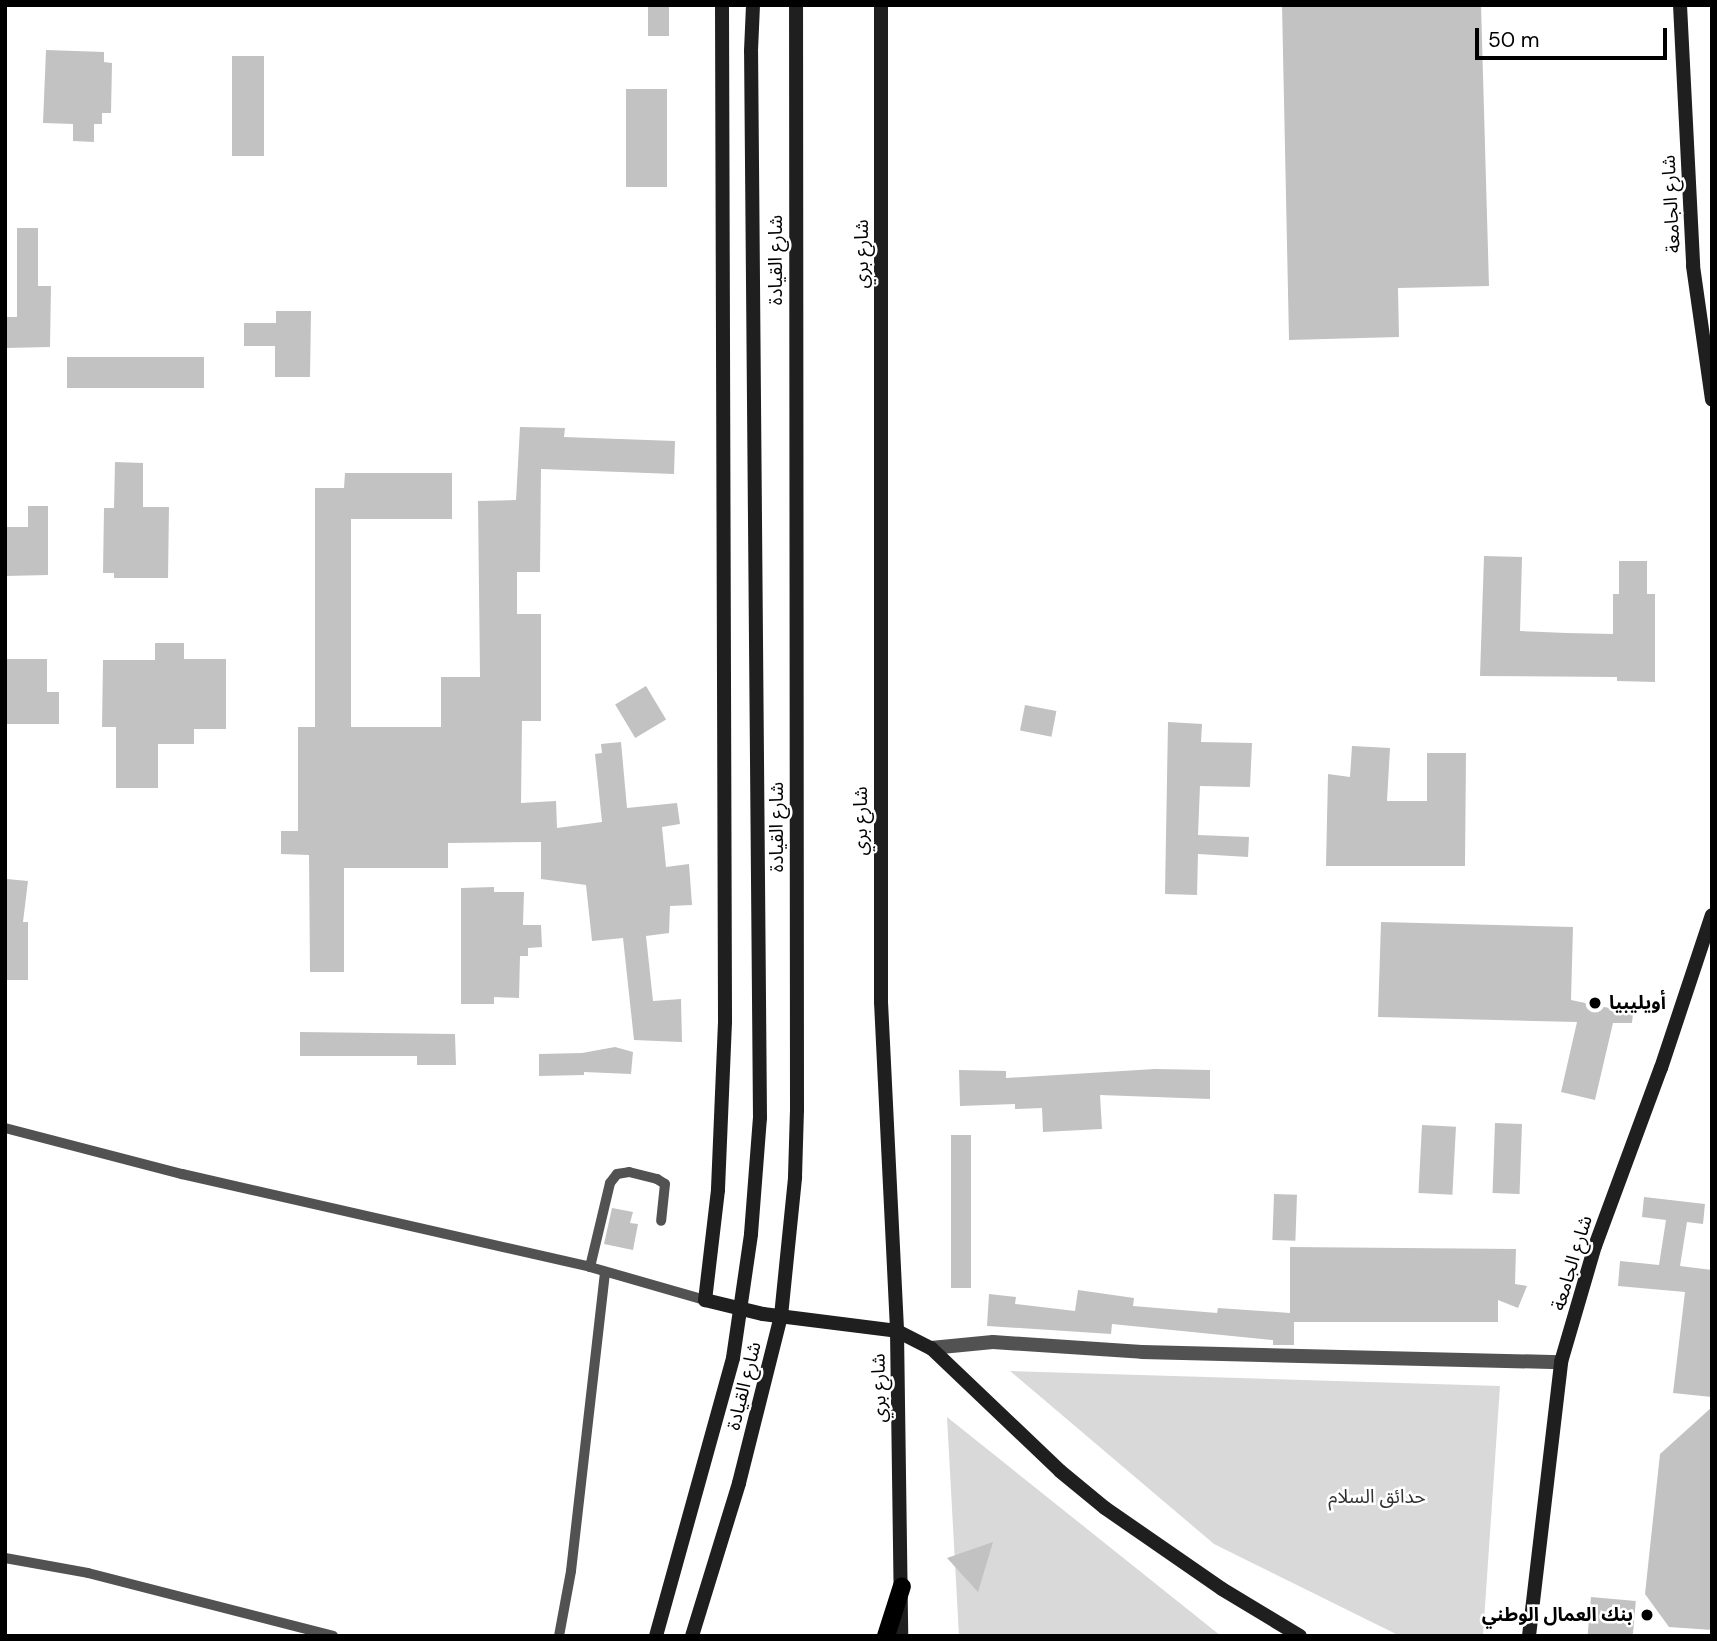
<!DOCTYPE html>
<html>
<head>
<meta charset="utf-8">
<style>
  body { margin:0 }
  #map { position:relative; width:1717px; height:1641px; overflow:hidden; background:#fff; font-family:"DM Sans","Noto Sans Arabic",sans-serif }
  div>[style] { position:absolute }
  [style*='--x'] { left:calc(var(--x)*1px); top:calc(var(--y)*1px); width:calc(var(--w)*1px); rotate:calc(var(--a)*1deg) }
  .green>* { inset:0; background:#d9d9d9 }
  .building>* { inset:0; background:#c2c2c2; transform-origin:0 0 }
  .lane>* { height:10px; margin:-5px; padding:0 5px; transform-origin:5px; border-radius:5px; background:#525252 }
  .street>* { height:14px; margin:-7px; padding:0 7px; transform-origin:7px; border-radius:7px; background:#525252 }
  .secondary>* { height:14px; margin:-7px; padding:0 7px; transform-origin:7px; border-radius:7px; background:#1f1f1f }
  .primary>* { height:18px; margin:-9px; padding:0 9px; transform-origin:9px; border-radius:9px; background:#000 }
  .dots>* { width:19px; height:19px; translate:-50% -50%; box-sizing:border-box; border:4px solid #fff; border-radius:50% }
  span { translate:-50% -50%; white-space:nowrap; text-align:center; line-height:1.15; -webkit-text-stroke:5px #fff; paint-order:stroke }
  .street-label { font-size:19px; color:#000 }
  .poi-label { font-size:19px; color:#000; font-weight:700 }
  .left { translate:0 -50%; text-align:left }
  .right { translate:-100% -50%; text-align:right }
  .park-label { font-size:19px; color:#303030 }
  .frame { position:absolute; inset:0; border:7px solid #000; pointer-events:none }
  .scale { position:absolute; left:1475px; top:28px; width:192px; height:32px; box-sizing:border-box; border:4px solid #000; border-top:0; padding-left:9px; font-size:21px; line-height:24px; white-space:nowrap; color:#000; -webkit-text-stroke:5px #fff; paint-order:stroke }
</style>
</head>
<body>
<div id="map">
  <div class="green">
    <i style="clip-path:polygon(1010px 1371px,1500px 1386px,1483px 1636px,1400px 1636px,1214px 1544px)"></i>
    <i style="clip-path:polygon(947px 1417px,1221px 1636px,959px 1636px)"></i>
  </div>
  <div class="building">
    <i style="left:648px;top:5px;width:21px;height:31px"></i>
    <i style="clip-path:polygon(1282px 5px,1481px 5px,1489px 286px,1398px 288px,1399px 337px,1289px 340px)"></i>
    <i style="clip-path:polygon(46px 50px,104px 52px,104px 62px,112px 63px,111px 113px,102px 113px,102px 124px,94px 124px,94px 142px,73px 141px,73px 124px,43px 123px)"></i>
    <i style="left:232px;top:56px;width:32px;height:100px"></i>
    <i style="left:626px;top:89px;width:41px;height:98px"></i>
    <i style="clip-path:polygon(17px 228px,38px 228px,38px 286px,51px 286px,50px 347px,5px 348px,5px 317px,17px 317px)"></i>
    <i style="clip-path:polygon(276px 311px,311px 311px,310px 377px,275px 377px,275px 346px,244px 346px,244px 323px,276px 323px)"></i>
    <i style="left:67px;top:357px;width:137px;height:31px"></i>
    <i style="clip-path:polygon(520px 427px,565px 428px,564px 437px,675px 441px,674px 474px,541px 469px,540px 572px,517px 572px,517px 614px,541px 614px,541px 721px,522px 721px,521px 803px,556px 801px,557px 828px,602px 822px,595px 754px,602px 753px,601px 744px,621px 742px,627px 808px,677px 803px,680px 824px,662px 827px,666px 867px,689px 864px,692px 905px,670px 906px,669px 933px,646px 936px,653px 1001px,681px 999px,682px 1042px,634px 1040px,623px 938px,592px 941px,586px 885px,541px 879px,541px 842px,448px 843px,448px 868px,344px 868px,344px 972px,310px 972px,309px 855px,281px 854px,281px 831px,298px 831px,298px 727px,315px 727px,315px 488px,344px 488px,345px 473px,452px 473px,452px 519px,351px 519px,351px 727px,441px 727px,441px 677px,480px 677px,478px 501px,516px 500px)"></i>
    <i style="clip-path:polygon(115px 462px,143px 463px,143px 507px,169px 507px,168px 578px,114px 578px,114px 573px,103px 573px,104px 508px,114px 508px)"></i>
    <i style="clip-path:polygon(28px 506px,48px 506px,48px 575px,5px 576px,5px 527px,28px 527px)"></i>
    <i style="clip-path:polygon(1484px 556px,1522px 557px,1520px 631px,1567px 633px,1613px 634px,1613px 594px,1619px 594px,1619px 561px,1647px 561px,1647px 594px,1655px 594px,1655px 682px,1617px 681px,1617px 677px,1480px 676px)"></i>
    <i style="clip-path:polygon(155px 643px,184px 643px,184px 659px,226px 659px,226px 729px,194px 729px,194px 744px,158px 744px,158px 788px,116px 788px,116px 727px,102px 727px,103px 660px,155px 660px)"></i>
    <i style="clip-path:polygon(5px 659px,47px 659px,47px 692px,59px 692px,59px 724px,5px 724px)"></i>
    <i style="left:646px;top:686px;width:39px;height:36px;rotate:59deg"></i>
    <i style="left:1025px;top:705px;width:32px;height:26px;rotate:11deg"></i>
    <i style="clip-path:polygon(1168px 722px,1202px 724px,1201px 742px,1252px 743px,1250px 787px,1200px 786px,1198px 835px,1249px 837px,1248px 857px,1198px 854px,1197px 895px,1165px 894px)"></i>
    <i style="clip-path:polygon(1352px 746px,1390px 748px,1387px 801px,1427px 801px,1427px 753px,1466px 753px,1465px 866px,1326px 866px,1328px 774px,1350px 777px)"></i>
    <i style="clip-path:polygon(7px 879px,28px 881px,23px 922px,28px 922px,28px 980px,5px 980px)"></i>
    <i style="clip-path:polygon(494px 887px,494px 892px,524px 892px,523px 925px,541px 925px,542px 947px,528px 948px,528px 956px,520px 956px,519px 998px,494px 997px,494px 1004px,461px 1004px,461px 888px)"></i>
    <i style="clip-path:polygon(1381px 922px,1573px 927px,1571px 1000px,1633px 1013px,1632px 1023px,1613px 1023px,1595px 1100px,1561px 1092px,1577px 1022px,1378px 1017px)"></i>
    <i style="clip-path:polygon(300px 1032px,455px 1034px,456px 1065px,417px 1065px,417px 1056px,300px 1056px)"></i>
    <i style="clip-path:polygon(615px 1047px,633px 1052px,631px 1074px,584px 1072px,584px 1075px,539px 1076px,539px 1054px,582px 1053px)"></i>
    <i style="clip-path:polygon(1155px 1069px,1210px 1070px,1210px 1099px,1100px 1095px,1102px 1129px,1043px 1132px,1042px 1108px,1015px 1109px,1015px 1104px,960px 1106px,959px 1070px,1006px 1071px,1006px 1078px)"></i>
    <i style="left:1495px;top:1123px;width:27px;height:70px;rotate:2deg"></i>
    <i style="left:1422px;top:1125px;width:34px;height:68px;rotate:3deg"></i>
    <i style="left:971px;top:1135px;width:153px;height:20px;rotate:90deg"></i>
    <i style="left:1274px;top:1194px;width:23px;height:46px;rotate:2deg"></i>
    <i style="clip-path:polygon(1644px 1197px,1705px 1204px,1703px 1224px,1687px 1222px,1680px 1266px,1712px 1270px,1712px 1397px,1673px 1393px,1685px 1292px,1618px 1286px,1620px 1261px,1659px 1265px,1666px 1220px,1642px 1217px)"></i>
    <i style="clip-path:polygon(612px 1208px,633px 1212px,630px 1223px,638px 1224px,633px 1250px,604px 1244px)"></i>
    <i style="clip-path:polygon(1290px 1247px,1516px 1249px,1515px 1284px,1527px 1286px,1518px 1308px,1498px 1300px,1498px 1322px,1294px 1322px,1294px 1345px,1273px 1345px,1273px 1340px,1112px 1324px,1111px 1334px,987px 1326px,989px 1294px,1016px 1297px,1015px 1304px,1075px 1311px,1078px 1290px,1134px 1298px,1133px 1306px,1217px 1313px,1218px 1308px,1290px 1313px)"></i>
    <i style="clip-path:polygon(1712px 1407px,1712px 1630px,1669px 1627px,1645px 1594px,1660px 1454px)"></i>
    <i style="clip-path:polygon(993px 1542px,978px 1592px,947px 1558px)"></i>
    <i style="left:1591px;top:1597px;width:45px;height:39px;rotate:5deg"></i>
  </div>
  <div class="lane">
    <i style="--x:5;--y:1128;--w:183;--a:14.6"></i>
    <i style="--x:182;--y:1174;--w:418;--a:12.8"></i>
    <i style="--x:590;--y:1267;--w:120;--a:16"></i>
    <i style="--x:590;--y:1267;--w:86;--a:-76.6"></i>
    <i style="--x:610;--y:1183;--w:11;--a:-52"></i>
    <i style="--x:617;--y:1174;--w:12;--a:-9"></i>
    <i style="--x:629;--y:1172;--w:29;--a:14"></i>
    <i style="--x:657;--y:1179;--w:9;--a:32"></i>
    <i style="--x:665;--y:1184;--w:37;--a:96"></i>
    <i style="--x:5;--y:1558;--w:84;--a:10.2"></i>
    <i style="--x:88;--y:1573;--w:253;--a:14.4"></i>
    <i style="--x:559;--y:1636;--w:66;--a:-79.5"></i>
    <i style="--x:571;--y:1571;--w:301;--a:-83.5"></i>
  </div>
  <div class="street">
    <i style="--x:931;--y:1348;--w:62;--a:-5.5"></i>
    <i style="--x:993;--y:1342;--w:149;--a:3.8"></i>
    <i style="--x:1142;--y:1352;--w:419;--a:1.4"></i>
  </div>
  <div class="secondary">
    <i style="--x:722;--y:5;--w:1017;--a:89.83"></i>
    <i style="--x:725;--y:1022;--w:168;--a:92.4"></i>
    <i style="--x:718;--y:1190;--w:111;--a:96.7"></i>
    <i style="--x:705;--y:1300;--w:60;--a:13.6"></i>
    <i style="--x:763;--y:1314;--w:135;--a:7.2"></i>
    <i style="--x:897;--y:1331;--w:38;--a:27"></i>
    <i style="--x:931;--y:1348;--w:178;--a:43.6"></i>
    <i style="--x:1060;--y:1471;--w:58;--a:39.4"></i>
    <i style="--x:1105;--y:1508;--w:142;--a:34.7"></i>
    <i style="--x:1222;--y:1589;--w:91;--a:31.1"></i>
    <i style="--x:881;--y:5;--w:997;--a:90"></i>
    <i style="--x:881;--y:1002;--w:329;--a:87.2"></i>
    <i style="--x:897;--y:1331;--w:305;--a:89.2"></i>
    <i style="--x:1680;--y:5;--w:261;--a:87.1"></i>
    <i style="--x:1693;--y:266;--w:135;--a:81.9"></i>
    <i style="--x:656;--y:1636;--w:288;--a:-74.5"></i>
    <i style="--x:733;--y:1358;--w:125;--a:-81.7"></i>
    <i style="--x:751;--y:1234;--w:116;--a:-85.6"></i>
    <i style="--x:760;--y:1118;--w:1067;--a:-90.48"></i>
    <i style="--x:751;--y:51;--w:46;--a:-87.5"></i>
    <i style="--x:692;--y:1636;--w:160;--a:-72.9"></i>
    <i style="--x:739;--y:1483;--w:172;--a:-75.9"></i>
    <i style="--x:781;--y:1316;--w:140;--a:-84.2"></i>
    <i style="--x:795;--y:1177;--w:67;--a:-88.3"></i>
    <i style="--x:797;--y:1110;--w:1105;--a:-90.05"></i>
    <i style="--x:1529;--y:1636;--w:276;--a:-83.3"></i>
    <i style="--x:1561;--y:1362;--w:121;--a:-73.7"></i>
    <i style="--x:1595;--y:1246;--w:190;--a:-69.7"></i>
    <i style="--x:1661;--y:1068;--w:161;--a:-71.6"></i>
  </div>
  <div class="primary">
    <i style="--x:886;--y:1636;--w:52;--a:-72.3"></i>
  </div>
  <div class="dots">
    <i style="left:1595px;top:1003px;background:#000"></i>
    <i style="left:1647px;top:1615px;background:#000"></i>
  </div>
  <div class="street-label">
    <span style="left:1671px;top:204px;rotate:-93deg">شارع الجامعة</span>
    <span style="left:862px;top:254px;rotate:-90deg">شارع بري</span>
    <span style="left:776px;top:260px;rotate:-90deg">شارع القيادة</span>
    <span style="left:861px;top:821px;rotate:-90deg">شارع بري</span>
    <span style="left:777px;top:827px;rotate:-90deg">شارع القيادة</span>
    <span style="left:1572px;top:1263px;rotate:-73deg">شارع الجامعة</span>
    <span style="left:744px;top:1386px;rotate:-76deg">شارع القيادة</span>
    <span style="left:879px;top:1388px;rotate:-91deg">شارع بري</span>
  </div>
  <div class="poi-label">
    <span class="left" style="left:1609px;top:1003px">أويليبيا</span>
    <span class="right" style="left:1633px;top:1615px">بنك العمال الوطني</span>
  </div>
  <div class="park-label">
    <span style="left:1377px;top:1497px">حدائق السلام</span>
  </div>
  <div class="frame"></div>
  <div class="scale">50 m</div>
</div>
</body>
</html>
